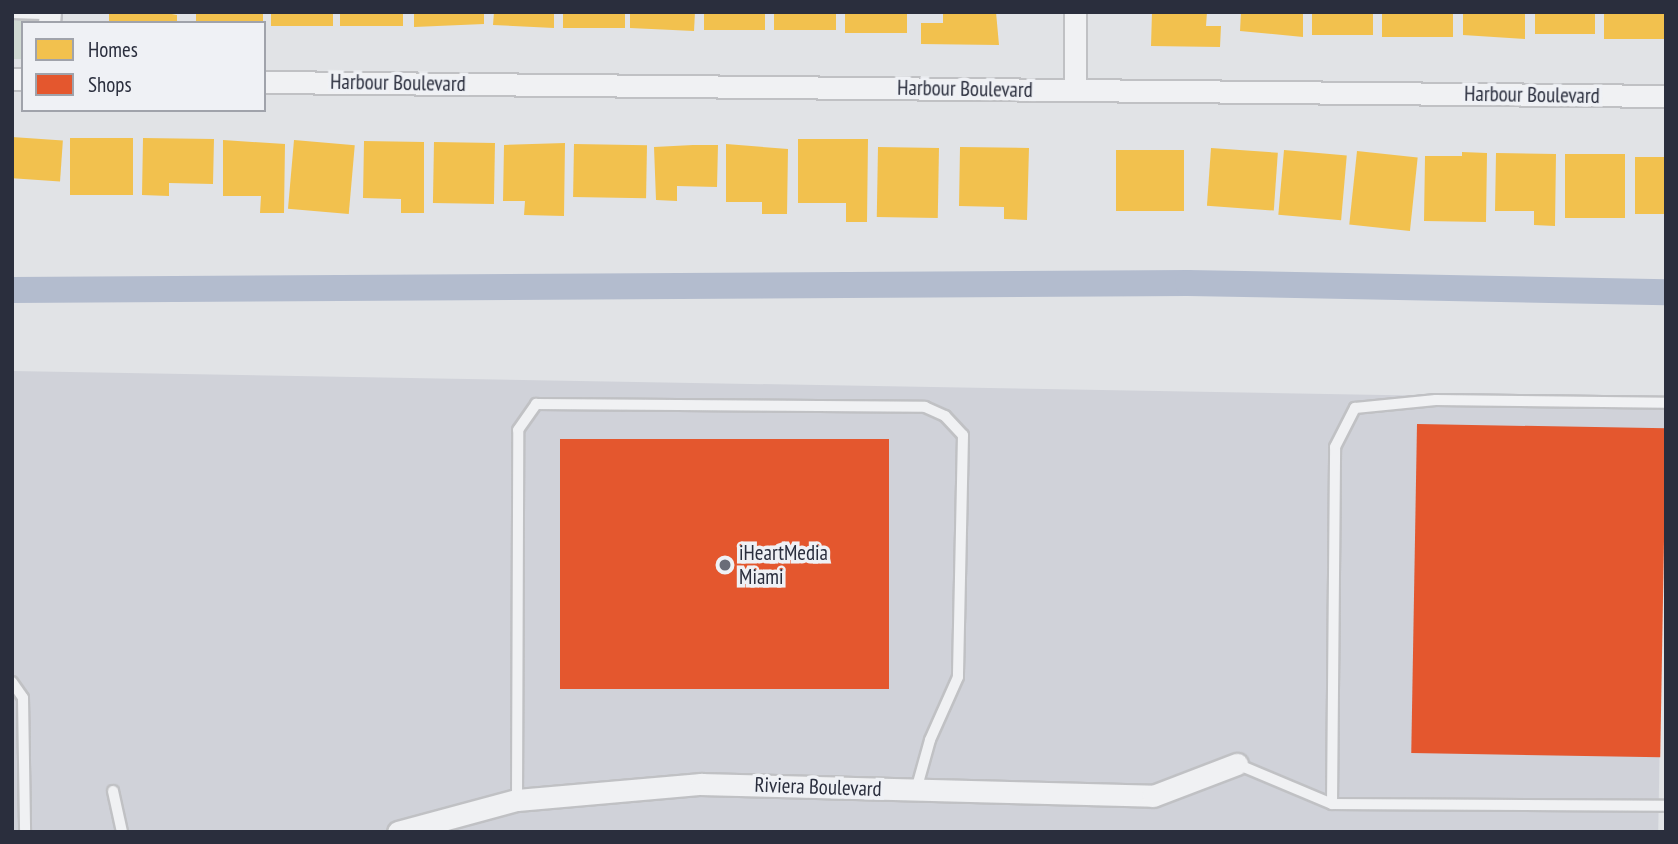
<!DOCTYPE html>
<html>
<head>
<meta charset="utf-8">
<style>
  body { margin:0 }
  #map { position:relative; width:1678px; height:844px; overflow:hidden; background:#e1e3e6; font-family:"PT Sans Narrow",sans-serif }
  div>[style] { position:absolute }
  [style*='--x'] { left:calc(var(--x)*1px); top:calc(var(--y)*1px); width:calc(var(--w)*1px); rotate:calc(var(--a)*1deg) }
  .built>* { inset:0; background:#d0d2d9; transform-origin:0 0 }
  .green>* { inset:0; background:#d0d9d2 }
  .homes>* { inset:0; background:#f2c14e; transform-origin:0 0 }
  .shops>* { inset:0; background:#e4572e; transform-origin:0 0 }
  .canal>* { height:26px; margin:-13px; padding:0 13px; transform-origin:13px; border-radius:13px; background:#b3bcce }
  .roads { filter:drop-shadow(2px 0 #c0c1c4) drop-shadow(-2px 0 #c0c1c4) drop-shadow(0 2px #c0c1c4) drop-shadow(0 -2px #c0c1c4) }
  .lane>* { height:10px; margin:-5px; padding:0 5px; transform-origin:5px; border-radius:5px; background:#f0f1f3 }
  .street>* { height:21px; margin:-10.5px; padding:0 10.5px; transform-origin:10.5px; border-radius:10.5px; background:#f0f1f3 }
  .dots>* { width:19px; height:19px; translate:-50% -50%; box-sizing:border-box; border:4px solid #eff1f5; border-radius:50% }
  span { translate:-50% -50%; white-space:nowrap; text-align:center; line-height:1.15; -webkit-text-stroke:7px #eff1f5; paint-order:stroke }
  .street-label { font-size:21px; color:#2a2e3d }
  .poi-label { font-size:21px; color:#2a2e3d }
  .left { translate:0 -50%; text-align:left }
  .frame { position:absolute; inset:0; border:14px solid #2a2e3d; pointer-events:none }
  .legend { position:absolute; left:21px; top:21px; width:245px; height:91px; box-sizing:border-box; background:#eff1f5; border:2px solid #a0a3ab; margin:0; padding:9px 12px; list-style:none; font-size:21px; color:#2a2e3d }
  .legend li { display:flex; align-items:center; gap:14px; height:35px }
  .legend b { width:35px; border:2px solid #a0a3ab }
</style>
</head>
<body>
<div id="map">
  <div class="built">
    <i style="left:12px;top:371px;width:1654px;height:461px;rotate:1deg"></i>
  </div>
  <div class="green">
    <i style="clip-path:polygon(12px 12px,31px 12px,31px 23px,23px 23px,23px 59px,12px 59px)"></i>
  </div>
  <div class="homes">
    <i style="clip-path:polygon(109px 12px,161px 12px,177px 15px,177px 23px,109px 23px)"></i>
    <i style="left:196px;top:12px;width:67px;height:11px"></i>
    <i style="left:271px;top:12px;width:62px;height:14px"></i>
    <i style="left:340px;top:12px;width:63px;height:14px"></i>
    <i style="clip-path:polygon(414px 12px,484px 12px,484px 24px,414px 27px)"></i>
    <i style="clip-path:polygon(494px 12px,554px 12px,554px 28px,493px 25px)"></i>
    <i style="left:563px;top:12px;width:62px;height:16px"></i>
    <i style="clip-path:polygon(630px 12px,695px 12px,694px 31px,630px 28px)"></i>
    <i style="left:704px;top:12px;width:61px;height:18px"></i>
    <i style="left:774px;top:12px;width:62px;height:18px"></i>
    <i style="left:845px;top:12px;width:62px;height:21px"></i>
    <i style="clip-path:polygon(943px 12px,996px 12px,999px 45px,921px 44px,921px 23px,943px 23px)"></i>
    <i style="clip-path:polygon(1152px 12px,1207px 12px,1206px 26px,1221px 26px,1220px 47px,1151px 46px)"></i>
    <i style="clip-path:polygon(1241px 12px,1303px 12px,1303px 37px,1240px 31px)"></i>
    <i style="left:1312px;top:12px;width:61px;height:23px"></i>
    <i style="left:1382px;top:12px;width:71px;height:25px"></i>
    <i style="clip-path:polygon(1463px 12px,1525px 12px,1525px 39px,1463px 35px)"></i>
    <i style="left:1535px;top:12px;width:60px;height:22px"></i>
    <i style="left:1604px;top:12px;width:62px;height:27px"></i>
    <i style="left:12px;top:137px;width:51px;height:41px;rotate:4deg"></i>
    <i style="left:70px;top:138px;width:63px;height:57px"></i>
    <i style="clip-path:polygon(143px 138px,214px 139px,213px 184px,169px 183px,169px 196px,142px 195px)"></i>
    <i style="clip-path:polygon(798px 139px,868px 139px,867px 222px,846px 222px,846px 203px,798px 203px)"></i>
    <i style="clip-path:polygon(223px 140px,285px 144px,284px 213px,260px 213px,261px 196px,223px 196px)"></i>
    <i style="left:294px;top:140px;width:61px;height:69px;rotate:5deg"></i>
    <i style="clip-path:polygon(364px 141px,424px 142px,424px 213px,401px 213px,401px 199px,363px 198px)"></i>
    <i style="left:434px;top:142px;width:61px;height:61px;rotate:1deg"></i>
    <i style="clip-path:polygon(565px 143px,564px 216px,524px 215px,525px 201px,503px 201px,504px 145px)"></i>
    <i style="left:574px;top:144px;width:73px;height:53px;rotate:1deg"></i>
    <i style="clip-path:polygon(726px 144px,788px 149px,787px 214px,762px 214px,762px 202px,726px 202px)"></i>
    <i style="clip-path:polygon(693px 145px,718px 145px,717px 187px,677px 186px,677px 201px,656px 200px,654px 147px)"></i>
    <i style="left:878px;top:147px;width:61px;height:70px;rotate:1deg"></i>
    <i style="clip-path:polygon(960px 147px,1029px 148px,1027px 220px,1004px 219px,1004px 207px,959px 206px)"></i>
    <i style="left:1211px;top:148px;width:67px;height:58px;rotate:4deg"></i>
    <i style="left:1116px;top:150px;width:68px;height:61px"></i>
    <i style="left:1284px;top:150px;width:63px;height:65px;rotate:5deg"></i>
    <i style="left:1357px;top:151px;width:61px;height:74px;rotate:6deg"></i>
    <i style="clip-path:polygon(1462px 152px,1487px 153px,1486px 222px,1424px 221px,1425px 156px,1462px 156px)"></i>
    <i style="clip-path:polygon(1496px 153px,1556px 154px,1555px 226px,1534px 225px,1534px 211px,1495px 211px)"></i>
    <i style="left:1565px;top:154px;width:60px;height:64px"></i>
    <i style="left:1635px;top:157px;width:31px;height:57px"></i>
  </div>
  <div class="shops">
    <i style="left:1417px;top:424px;width:249px;height:329px;rotate:1deg"></i>
    <i style="left:560px;top:439px;width:329px;height:250px"></i>
  </div>
  <div class="canal">
    <i style="--x:12;--y:290;--w:1176;--a:-0.34"></i>
    <i style="--x:1188;--y:283;--w:478;--a:1.1"></i>
  </div>
  <div class="roads">
    <div class="lane">
      <i style="--x:12;--y:13;--w:38;--a:2"></i>
      <i style="--x:12;--y:682;--w:19;--a:55"></i>
      <i style="--x:23;--y:698;--w:134;--a:89.1"></i>
      <i style="--x:1237;--y:764;--w:103;--a:22.8"></i>
      <i style="--x:1332;--y:804;--w:334;--a:0.3"></i>
      <i style="--x:113;--y:791;--w:42;--a:77.6"></i>
      <i style="--x:517;--y:800;--w:370;--a:-89.8"></i>
      <i style="--x:518;--y:430;--w:32;--a:-55"></i>
      <i style="--x:536;--y:404;--w:389;--a:0.4"></i>
      <i style="--x:925;--y:407;--w:22;--a:24"></i>
      <i style="--x:945;--y:416;--w:26;--a:47"></i>
      <i style="--x:963;--y:435;--w:242;--a:91.2"></i>
      <i style="--x:958;--y:677;--w:69;--a:114"></i>
      <i style="--x:930;--y:740;--w:52;--a:105.6"></i>
      <i style="--x:1332;--y:804;--w:357;--a:-89.5"></i>
      <i style="--x:1335;--y:447;--w:44;--a:-62.9"></i>
      <i style="--x:1355;--y:408;--w:81;--a:-5.6"></i>
      <i style="--x:1436;--y:400;--w:230;--a:0.7"></i>
    </div>
    <div class="street">
      <i style="--x:49;--y:23;--w:11;--a:-85"></i>
      <i style="--x:12;--y:79;--w:11;--a:0"></i>
      <i style="--x:264;--y:82;--w:1402;--a:0.57"></i>
      <i style="--x:1075;--y:90;--w:78;--a:-90"></i>
      <i style="--x:398;--y:832;--w:123;--a:-15.1"></i>
      <i style="--x:517;--y:800;--w:185;--a:-5"></i>
      <i style="--x:701;--y:784;--w:452;--a:1.5"></i>
      <i style="--x:1153;--y:796;--w:90;--a:-20.9"></i>
    </div>
  </div>
  <div class="dots">
    <i style="left:725px;top:565px;background:#6a6d78"></i>
  </div>
  <div class="street-label">
    <span style="left:398px;top:83px;rotate:1deg">Harbour Boulevard</span>
    <span style="left:965px;top:89px;rotate:1deg">Harbour Boulevard</span>
    <span style="left:1532px;top:95px;rotate:1deg">Harbour Boulevard</span>
    <span style="left:818px;top:787px;rotate:2deg">Riviera Boulevard</span>
  </div>
  <div class="poi-label">
    <span class="left" style="left:739px;top:565px">iHeartMedia<br>Miami</span>
  </div>
  <div class="frame"></div>
  <ul class="legend">
  <li><b style="height:19px;background:#f2c14e"></b>Homes</li>
  <li><b style="height:19px;background:#e4572e"></b>Shops</li>
  </ul>
</div>
</body>
</html>
